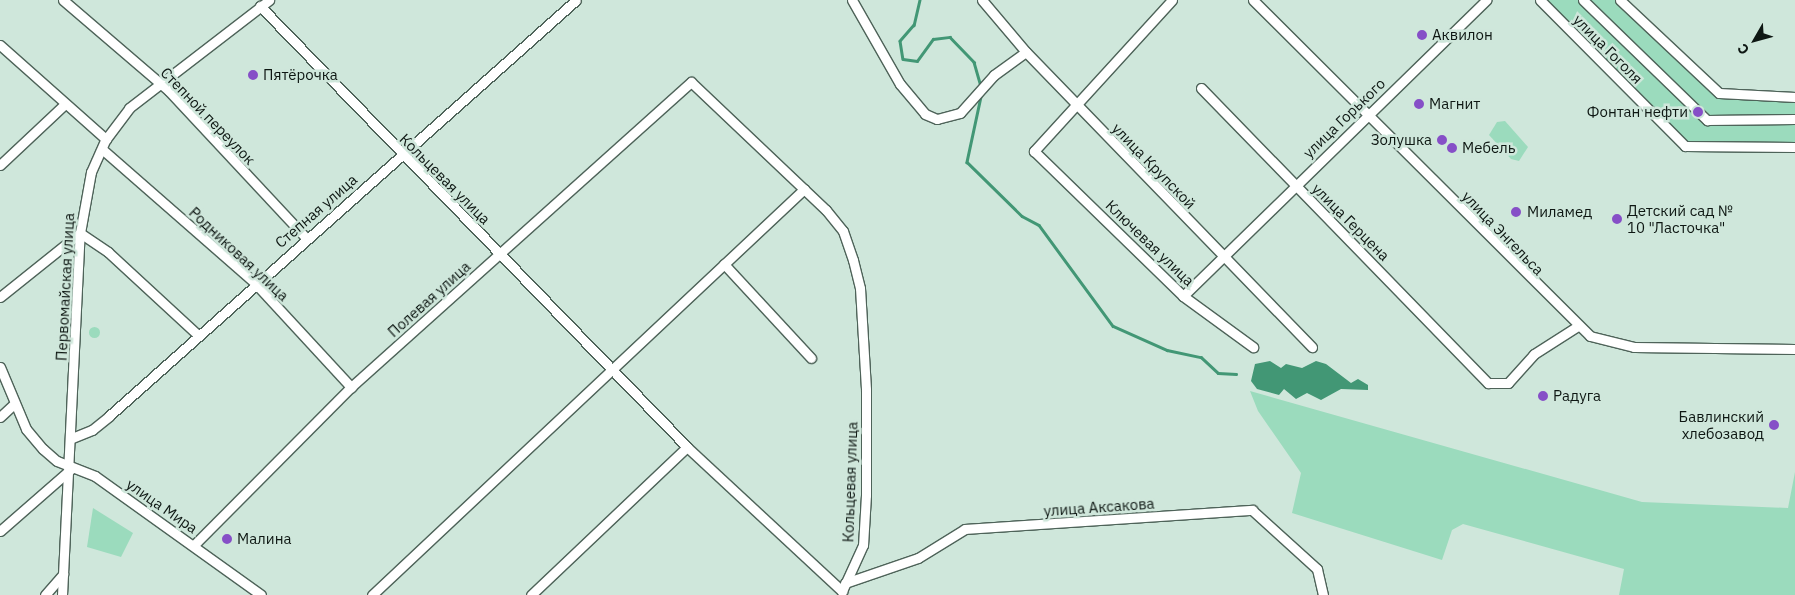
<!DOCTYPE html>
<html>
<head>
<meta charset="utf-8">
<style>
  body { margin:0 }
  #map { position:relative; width:1795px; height:595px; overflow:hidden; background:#cfe7db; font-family:"IBM Plex Sans",sans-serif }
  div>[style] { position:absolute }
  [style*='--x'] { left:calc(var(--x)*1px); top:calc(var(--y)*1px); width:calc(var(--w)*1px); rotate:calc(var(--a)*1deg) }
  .green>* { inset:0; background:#9bdbbd }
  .round { border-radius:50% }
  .water>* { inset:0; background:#429775 }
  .stream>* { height:2.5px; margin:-1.25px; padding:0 1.25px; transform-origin:1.25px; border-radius:1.25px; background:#429775 }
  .roads { filter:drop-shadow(1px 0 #4e6359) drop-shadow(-1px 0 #4e6359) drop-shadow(0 1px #4e6359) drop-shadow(0 -1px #4e6359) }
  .minor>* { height:9px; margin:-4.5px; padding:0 4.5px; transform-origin:4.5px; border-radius:4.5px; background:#fff }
  .dots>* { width:14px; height:14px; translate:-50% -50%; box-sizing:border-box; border:2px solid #cfe7db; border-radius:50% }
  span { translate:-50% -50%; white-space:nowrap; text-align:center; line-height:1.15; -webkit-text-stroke:5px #cfe7db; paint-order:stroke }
  .poi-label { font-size:15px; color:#0e1713 }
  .left { translate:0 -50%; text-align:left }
  .right { translate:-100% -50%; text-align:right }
  .street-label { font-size:15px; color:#0e1713 }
  .north { position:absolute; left:1730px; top:15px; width:50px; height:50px; -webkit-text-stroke:4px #cfe7db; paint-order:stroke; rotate:232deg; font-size:14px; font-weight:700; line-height:20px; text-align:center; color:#0e1713 }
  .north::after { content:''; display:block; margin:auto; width:18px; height:22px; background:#0e1713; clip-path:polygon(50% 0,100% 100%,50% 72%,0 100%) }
</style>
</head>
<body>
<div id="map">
  <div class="green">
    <i style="clip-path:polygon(1540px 0,1620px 0,1719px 93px,1795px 97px,1795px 147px,1685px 146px)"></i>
    <i style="clip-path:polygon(1505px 121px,1528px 147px,1519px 161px,1511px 159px,1489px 135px,1497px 122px)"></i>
    <i class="round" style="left:88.5px;top:326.5px;width:11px;height:11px"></i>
    <i style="clip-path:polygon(1250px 391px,1642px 502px,1788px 508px,1795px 472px,1795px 595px,1619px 595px,1624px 569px,1463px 524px,1452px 530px,1442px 560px,1292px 513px,1301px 473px,1258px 411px)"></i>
    <i style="clip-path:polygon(93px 508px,133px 533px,121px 557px,87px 547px)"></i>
  </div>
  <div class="water">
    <i style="clip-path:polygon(1270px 361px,1281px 368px,1286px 364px,1302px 368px,1316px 361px,1326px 364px,1351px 383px,1358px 379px,1368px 385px,1368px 390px,1341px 389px,1321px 400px,1307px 393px,1296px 399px,1284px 389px,1279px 395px,1257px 389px,1251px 381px,1255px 364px)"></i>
  </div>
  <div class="stream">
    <i style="--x:920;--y:0;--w:26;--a:103"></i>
    <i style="--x:914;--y:25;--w:21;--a:131"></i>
    <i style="--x:900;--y:41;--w:18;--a:81"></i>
    <i style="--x:903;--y:59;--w:14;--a:8"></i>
    <i style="--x:917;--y:61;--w:27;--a:-54"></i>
    <i style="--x:933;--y:39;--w:17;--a:-7"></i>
    <i style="--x:950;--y:37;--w:35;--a:46"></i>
    <i style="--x:974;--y:62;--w:25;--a:74"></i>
    <i style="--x:982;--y:92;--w:72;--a:102.1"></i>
    <i style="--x:967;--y:162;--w:77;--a:44.5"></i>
    <i style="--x:1022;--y:216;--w:19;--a:28"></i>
    <i style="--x:1039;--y:225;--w:125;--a:53.8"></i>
    <i style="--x:1113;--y:326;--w:59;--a:24"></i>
    <i style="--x:1167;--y:350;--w:35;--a:12"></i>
    <i style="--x:1201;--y:357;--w:23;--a:43"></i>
    <i style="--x:1218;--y:373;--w:18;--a:3"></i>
  </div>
  <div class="roads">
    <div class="minor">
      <i style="--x:63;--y:0;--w:140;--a:40.6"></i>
      <i style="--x:169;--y:91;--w:201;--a:47"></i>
      <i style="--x:852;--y:0;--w:97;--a:60.3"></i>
      <i style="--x:900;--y:84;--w:39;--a:50"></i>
      <i style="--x:925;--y:114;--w:13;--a:23"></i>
      <i style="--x:937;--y:119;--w:24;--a:-15"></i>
      <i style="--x:960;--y:113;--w:51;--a:-48.2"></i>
      <i style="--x:994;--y:75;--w:39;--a:-36"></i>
      <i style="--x:982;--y:0;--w:68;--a:49.8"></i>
      <i style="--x:1026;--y:52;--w:411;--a:45.9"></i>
      <i style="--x:1172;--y:0;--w:205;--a:132.4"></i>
      <i style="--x:1034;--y:151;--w:208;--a:44.2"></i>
      <i style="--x:1183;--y:296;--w:87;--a:36.1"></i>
      <i style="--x:1253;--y:0;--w:476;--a:44.9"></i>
      <i style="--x:1590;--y:336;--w:45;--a:14"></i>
      <i style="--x:1634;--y:347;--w:161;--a:0.7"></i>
      <i style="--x:1540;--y:0;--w:206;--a:45.2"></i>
      <i style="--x:1685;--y:146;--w:110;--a:0.5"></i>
      <i style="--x:1583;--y:0;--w:173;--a:44.1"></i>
      <i style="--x:1707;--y:120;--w:88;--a:-0.7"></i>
      <i style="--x:1620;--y:0;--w:136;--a:43.2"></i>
      <i style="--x:1719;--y:93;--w:76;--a:3"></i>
      <i style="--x:260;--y:6;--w:614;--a:45.92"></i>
      <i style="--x:687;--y:447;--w:212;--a:42.9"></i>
      <i style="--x:0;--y:45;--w:142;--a:41.6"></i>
      <i style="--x:1201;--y:88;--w:412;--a:45.8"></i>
      <i style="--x:1488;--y:383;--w:20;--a:0"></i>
      <i style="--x:1508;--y:383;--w:39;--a:-48"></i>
      <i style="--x:1534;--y:354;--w:52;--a:-32.5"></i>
      <i style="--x:102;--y:149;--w:203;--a:41.2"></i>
      <i style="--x:255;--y:283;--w:142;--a:47.3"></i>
      <i style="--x:0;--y:165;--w:88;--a:-43.2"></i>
      <i style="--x:724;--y:264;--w:128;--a:47.2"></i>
      <i style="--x:1183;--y:296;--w:424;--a:-44.3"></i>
      <i style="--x:0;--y:297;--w:102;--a:-38.7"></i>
      <i style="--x:80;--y:233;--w:34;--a:34"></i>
      <i style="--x:108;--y:252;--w:122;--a:42.7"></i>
      <i style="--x:0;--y:367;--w:67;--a:67.2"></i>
      <i style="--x:26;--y:429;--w:26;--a:50"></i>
      <i style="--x:43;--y:449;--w:18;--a:41"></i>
      <i style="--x:57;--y:461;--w:41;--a:21.5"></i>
      <i style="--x:95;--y:476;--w:204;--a:35.6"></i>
      <i style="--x:0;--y:417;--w:18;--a:-43"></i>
      <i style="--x:72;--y:438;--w:22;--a:-22"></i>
      <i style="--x:92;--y:430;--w:22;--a:-39"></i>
      <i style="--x:109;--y:416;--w:625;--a:-41.69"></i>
      <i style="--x:0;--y:531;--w:96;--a:-41.2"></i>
      <i style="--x:194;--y:545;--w:223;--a:-45.2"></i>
      <i style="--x:351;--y:387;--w:457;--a:-41.9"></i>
      <i style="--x:691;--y:82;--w:186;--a:43.5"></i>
      <i style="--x:826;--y:210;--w:27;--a:51"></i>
      <i style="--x:843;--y:231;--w:31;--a:71"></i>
      <i style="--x:853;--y:260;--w:29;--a:76"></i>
      <i style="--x:860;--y:288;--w:102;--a:86.6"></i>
      <i style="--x:866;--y:390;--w:105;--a:90"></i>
      <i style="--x:866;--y:495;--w:50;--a:93.4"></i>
      <i style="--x:863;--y:545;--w:51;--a:114.5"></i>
      <i style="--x:845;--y:583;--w:77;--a:-18.9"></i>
      <i style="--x:918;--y:558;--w:55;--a:-31.7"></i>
      <i style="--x:965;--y:529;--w:288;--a:-3.8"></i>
      <i style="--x:1252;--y:510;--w:88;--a:42.2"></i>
      <i style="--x:1317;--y:569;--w:27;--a:77"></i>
      <i style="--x:45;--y:595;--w:28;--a:-49"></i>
      <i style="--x:62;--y:595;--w:362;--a:-87.2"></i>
      <i style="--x:80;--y:233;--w:62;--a:-79.8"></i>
      <i style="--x:91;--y:172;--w:36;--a:-66"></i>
      <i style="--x:106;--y:139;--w:39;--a:-53"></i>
      <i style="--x:129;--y:108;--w:177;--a:-37.6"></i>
      <i style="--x:372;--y:595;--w:593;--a:-43.22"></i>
      <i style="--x:531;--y:595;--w:215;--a:-43.5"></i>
    </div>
  </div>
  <div class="dots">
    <i style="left:1422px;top:35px;background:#864fc7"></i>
    <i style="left:253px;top:75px;background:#864fc7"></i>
    <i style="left:1419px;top:104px;background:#864fc7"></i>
    <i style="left:1698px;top:112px;background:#864fc7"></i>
    <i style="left:1442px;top:140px;background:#864fc7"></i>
    <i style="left:1452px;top:148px;background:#864fc7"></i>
    <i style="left:1516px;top:212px;background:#864fc7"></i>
    <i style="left:1617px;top:219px;background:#864fc7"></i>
    <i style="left:1543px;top:396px;background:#864fc7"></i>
    <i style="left:1774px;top:425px;background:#864fc7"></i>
    <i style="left:227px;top:539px;background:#864fc7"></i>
  </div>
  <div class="poi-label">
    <span class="left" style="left:1432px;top:35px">Аквилон</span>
    <span class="left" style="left:263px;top:75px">Пятёрочка</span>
    <span class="left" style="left:1429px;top:104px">Магнит</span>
    <span class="right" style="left:1688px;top:112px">Фонтан нефти</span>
    <span class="right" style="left:1432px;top:140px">Золушка</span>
    <span class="left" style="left:1462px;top:148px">Мебель</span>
    <span class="left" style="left:1627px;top:219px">Детский сад №<br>10 "Ласточка"</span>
    <span class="left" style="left:1527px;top:212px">Миламед</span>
    <span class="left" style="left:1553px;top:396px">Радуга</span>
    <span class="right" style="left:1764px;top:425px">Бавлинский<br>хлебозавод</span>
    <span class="left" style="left:237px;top:539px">Малина</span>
  </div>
  <div class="street-label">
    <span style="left:1608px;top:49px;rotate:45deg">улица Гоголя</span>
    <span style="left:208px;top:116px;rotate:46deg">Степной переулок</span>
    <span style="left:1344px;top:118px;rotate:-44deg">улица Горького</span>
    <span style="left:1154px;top:166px;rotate:46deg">улица Крупской</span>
    <span style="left:445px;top:179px;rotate:45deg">Кольцевая улица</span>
    <span style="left:316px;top:211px;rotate:-41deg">Степная улица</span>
    <span style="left:1351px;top:222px;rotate:45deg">улица Герцена</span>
    <span style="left:1503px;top:233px;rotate:46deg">улица Энгельса</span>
    <span style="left:1150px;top:243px;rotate:44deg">Ключевая улица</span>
    <span style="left:239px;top:254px;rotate:43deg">Родниковая улица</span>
    <span style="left:65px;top:287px;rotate:-87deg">Первомайская улица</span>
    <span style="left:429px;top:299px;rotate:-42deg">Полевая улица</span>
    <span style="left:850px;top:482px;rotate:-88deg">Кольцевая улица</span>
    <span style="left:162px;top:506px;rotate:35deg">улица Мира</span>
    <span style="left:1099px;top:507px;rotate:-4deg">улица Аксакова</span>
  </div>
  <div class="north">С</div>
</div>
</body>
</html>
